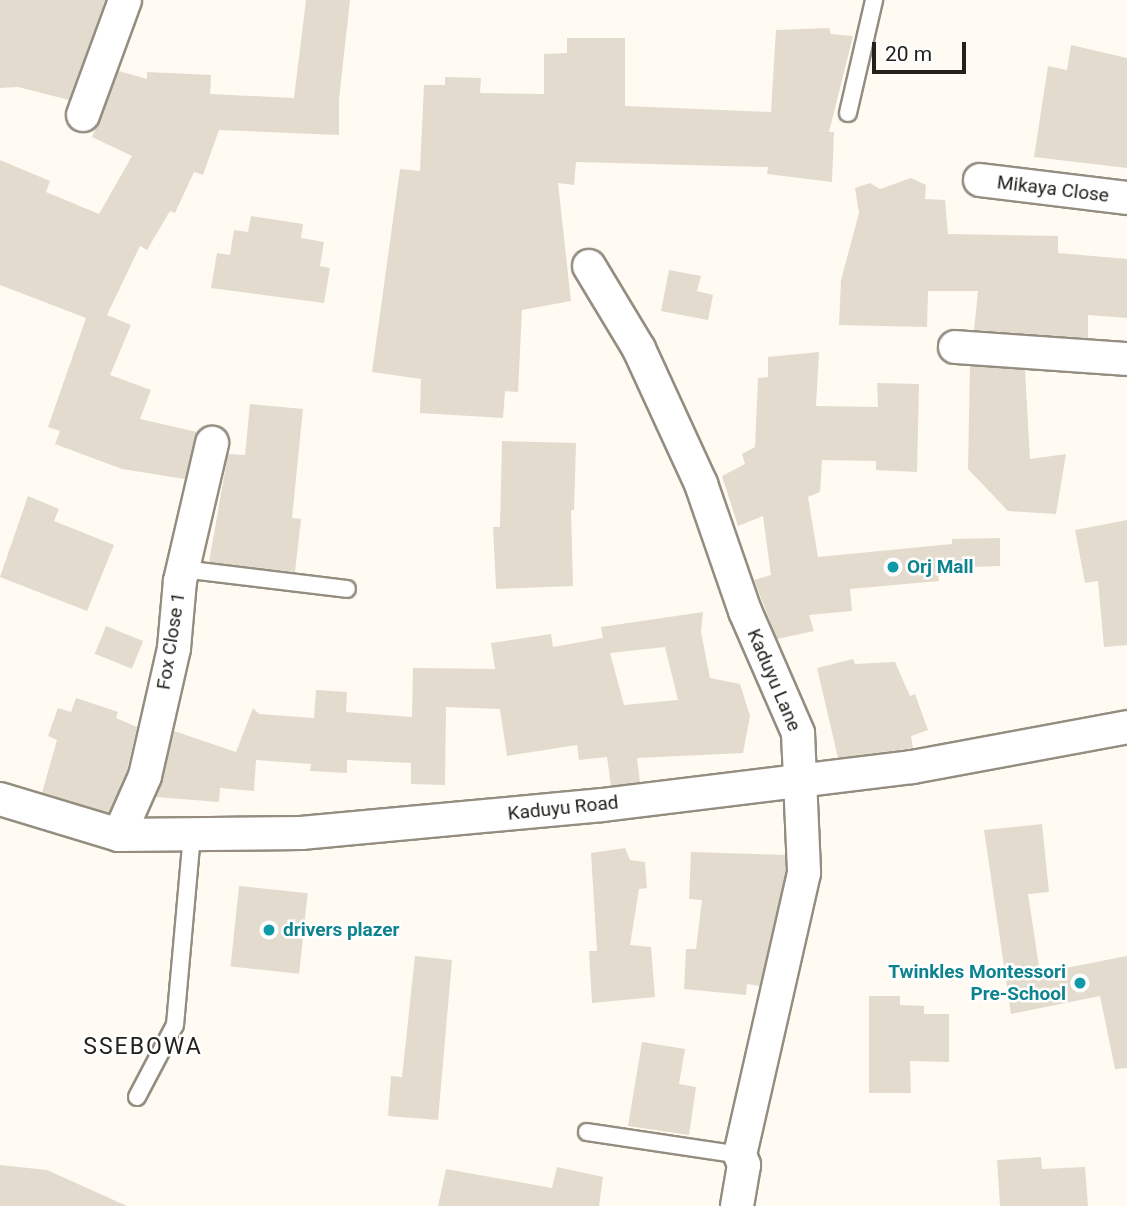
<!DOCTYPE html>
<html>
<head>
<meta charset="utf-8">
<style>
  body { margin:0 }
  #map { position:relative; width:1127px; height:1206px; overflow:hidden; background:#fffaf2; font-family:Roboto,sans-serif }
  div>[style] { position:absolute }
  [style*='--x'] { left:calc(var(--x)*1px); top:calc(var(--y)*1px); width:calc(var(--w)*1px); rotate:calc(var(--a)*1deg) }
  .building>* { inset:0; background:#e3dcce; transform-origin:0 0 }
  .roads { filter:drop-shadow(2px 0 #948d80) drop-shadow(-2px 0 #948d80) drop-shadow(0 2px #948d80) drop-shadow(0 -2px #948d80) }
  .service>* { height:16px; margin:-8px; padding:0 8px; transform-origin:8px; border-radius:8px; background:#fff }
  .minor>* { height:32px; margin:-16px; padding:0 16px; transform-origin:16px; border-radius:16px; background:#fff }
  .dots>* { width:19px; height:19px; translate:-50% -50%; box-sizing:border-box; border:4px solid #fff; border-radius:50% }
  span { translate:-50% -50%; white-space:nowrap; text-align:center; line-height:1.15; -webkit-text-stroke:5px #fff; paint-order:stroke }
  .street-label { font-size:19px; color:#23211c }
  .culture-label { font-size:19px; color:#0d838f; font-weight:700 }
  .left { translate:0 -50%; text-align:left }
  .right { translate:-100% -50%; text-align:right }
  .quarter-label { font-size:23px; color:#23211c; letter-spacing:2px }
  .scale { position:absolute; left:872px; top:42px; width:94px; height:32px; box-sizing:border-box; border:4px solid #23211c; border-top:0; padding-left:9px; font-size:21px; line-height:24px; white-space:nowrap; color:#23211c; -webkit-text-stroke:5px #fff; paint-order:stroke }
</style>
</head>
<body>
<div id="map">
  <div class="building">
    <i style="clip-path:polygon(0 0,105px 0,69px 100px,18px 87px,0 88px)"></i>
    <i style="clip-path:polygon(306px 0,350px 0,339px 99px,339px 135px,219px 130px,203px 175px,194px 172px,175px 213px,170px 211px,147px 250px,140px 246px,107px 315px,131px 325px,110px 375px,151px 390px,140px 419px,197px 432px,185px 479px,122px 469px,55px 444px,60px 431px,48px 427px,86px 318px,0 285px,0 160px,50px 181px,46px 192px,99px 214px,132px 156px,92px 137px,119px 71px,147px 79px,147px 72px,211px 75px,210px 94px,294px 98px)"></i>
    <i style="clip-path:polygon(829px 28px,831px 34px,853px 36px,829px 132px,834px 132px,832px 182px,767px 174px,768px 167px,576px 162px,574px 185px,558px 183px,571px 301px,522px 310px,518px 392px,505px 391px,503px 418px,420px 413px,421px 379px,372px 372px,400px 169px,420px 171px,424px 85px,445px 85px,445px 77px,481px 78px,480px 93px,544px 94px,544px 54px,567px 53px,567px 38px,625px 38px,625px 106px,771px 112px,776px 30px)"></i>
    <i style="clip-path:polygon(1071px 45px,1127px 58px,1127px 168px,1034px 157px,1048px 66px,1067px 70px)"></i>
    <i style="clip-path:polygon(911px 178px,926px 185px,925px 199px,945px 200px,948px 234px,1058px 236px,1058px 253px,1127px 259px,1127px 318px,1088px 315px,1088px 338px,974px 330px,978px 291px,928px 291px,927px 327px,839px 325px,841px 280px,859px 213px,855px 188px,870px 183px,880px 189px)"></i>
    <i style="clip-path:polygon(251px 216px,303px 224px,301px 238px,324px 242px,320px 266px,330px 268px,324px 303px,211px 288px,217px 253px,230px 255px,234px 230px,248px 232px)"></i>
    <i style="clip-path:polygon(669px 270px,701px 276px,697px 291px,713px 295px,708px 320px,661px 311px)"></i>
    <i style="clip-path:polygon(819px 352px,816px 406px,878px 407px,877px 383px,919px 384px,917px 472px,876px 470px,876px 461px,822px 460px,820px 492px,808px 497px,818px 557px,952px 544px,952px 539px,1000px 538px,1000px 566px,937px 568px,939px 581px,850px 589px,852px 611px,809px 615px,814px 631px,777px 639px,754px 580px,771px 575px,763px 516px,738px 526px,722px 476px,745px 464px,742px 454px,755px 447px,758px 378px,768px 377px,768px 357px)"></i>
    <i style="clip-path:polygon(970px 366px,1025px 370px,1030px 459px,1066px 454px,1056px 514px,1008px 511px,968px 469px)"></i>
    <i style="clip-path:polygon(250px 404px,303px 409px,292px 518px,301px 519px,295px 572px,209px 562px,228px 454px,245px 455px)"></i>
    <i style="clip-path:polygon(502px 441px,576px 443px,574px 510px,571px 510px,573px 586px,496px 589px,493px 527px,500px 527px)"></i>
    <i style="clip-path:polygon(28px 496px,59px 509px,54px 521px,114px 545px,87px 611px,0 577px)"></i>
    <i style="clip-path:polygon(1127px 520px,1127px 645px,1104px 647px,1098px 581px,1085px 583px,1075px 530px)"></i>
    <i style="clip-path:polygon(evenodd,703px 612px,701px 632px,710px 678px,740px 684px,750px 716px,743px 753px,637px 758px,640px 782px,611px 786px,607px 757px,579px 760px,577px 745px,507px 756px,500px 709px,446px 707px,445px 785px,411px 784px,411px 763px,347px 760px,347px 773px,310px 771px,311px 764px,256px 760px,254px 791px,220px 788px,219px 802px,156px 797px,174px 731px,236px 752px,253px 708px,259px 714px,314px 718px,316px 690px,347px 692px,346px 712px,412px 717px,413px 668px,495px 669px,491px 643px,551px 634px,553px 647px,603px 638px,601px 627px,703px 612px,665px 647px,678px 700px,624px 705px,610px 653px,665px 647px)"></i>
    <i style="left:106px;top:626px;width:40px;height:30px;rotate:22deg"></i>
    <i style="clip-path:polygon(853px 659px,855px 664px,895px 662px,910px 696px,915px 694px,928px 730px,911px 736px,913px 748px,838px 758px,817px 668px)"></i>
    <i style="clip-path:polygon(76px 698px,118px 712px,116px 718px,137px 727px,127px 770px,109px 813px,42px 793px,57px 740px,48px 736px,58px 708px,71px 712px)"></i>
    <i style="clip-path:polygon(1042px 824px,1049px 892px,1028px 894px,1040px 973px,1127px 956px,1127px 1068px,1115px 1069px,1100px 996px,1011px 1014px,984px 830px)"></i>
    <i style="clip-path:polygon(625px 848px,630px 860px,645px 862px,647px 888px,639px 889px,630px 945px,651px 947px,655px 997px,592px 1003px,589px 951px,597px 951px,591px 853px)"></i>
    <i style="clip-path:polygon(691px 852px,785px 855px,786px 871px,760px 986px,747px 984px,746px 995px,684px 989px,686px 949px,696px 949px,702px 900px,689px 899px)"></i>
    <i style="left:239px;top:886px;width:69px;height:81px;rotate:6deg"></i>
    <i style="clip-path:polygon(415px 956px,452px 960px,438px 1120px,388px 1116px,391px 1076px,402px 1077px)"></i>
    <i style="clip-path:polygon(869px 996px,900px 996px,900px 1005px,924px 1006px,924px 1014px,949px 1014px,949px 1062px,910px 1061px,911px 1093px,869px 1093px)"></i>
    <i style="clip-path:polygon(642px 1042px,685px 1049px,679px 1084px,696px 1087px,689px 1135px,628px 1126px)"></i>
    <i style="clip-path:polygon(1041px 1157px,1042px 1169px,1085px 1167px,1088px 1206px,1000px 1206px,997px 1160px)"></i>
    <i style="clip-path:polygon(0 1165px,47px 1170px,127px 1206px,0 1206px)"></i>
    <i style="clip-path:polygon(557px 1167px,603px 1177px,599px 1206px,438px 1206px,446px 1169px,552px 1188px)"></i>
  </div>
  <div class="roads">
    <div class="service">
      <i style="--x:848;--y:113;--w:116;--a:-77"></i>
      <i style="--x:182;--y:569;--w:166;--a:6.9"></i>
      <i style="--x:137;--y:1097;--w:81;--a:-62.2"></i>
      <i style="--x:175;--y:1025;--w:192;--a:-84.9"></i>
      <i style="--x:587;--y:1132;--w:155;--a:8.5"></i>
    </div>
    <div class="minor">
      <i style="--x:83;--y:115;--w:122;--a:-69.9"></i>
      <i style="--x:980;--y:180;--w:148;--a:7"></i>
      <i style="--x:589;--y:266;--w:97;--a:58.9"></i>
      <i style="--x:639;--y:349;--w:149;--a:65.3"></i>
      <i style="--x:701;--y:484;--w:134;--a:70.9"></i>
      <i style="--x:745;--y:611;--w:133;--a:66.5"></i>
      <i style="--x:798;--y:733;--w:140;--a:87.5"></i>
      <i style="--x:804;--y:873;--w:289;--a:102.8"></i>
      <i style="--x:740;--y:1155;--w:11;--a:68"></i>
      <i style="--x:744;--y:1165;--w:42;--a:99.7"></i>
      <i style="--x:955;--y:347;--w:172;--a:4"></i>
      <i style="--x:0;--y:799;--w:124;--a:16.8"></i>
      <i style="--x:119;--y:835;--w:182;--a:-0.6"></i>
      <i style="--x:301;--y:833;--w:303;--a:-5.3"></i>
      <i style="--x:603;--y:805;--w:311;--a:-7"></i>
      <i style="--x:912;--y:767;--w:219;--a:-10.5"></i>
      <i style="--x:119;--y:835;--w:64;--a:-66.2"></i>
      <i style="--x:145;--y:776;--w:131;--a:-77.2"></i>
      <i style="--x:174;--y:648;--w:67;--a:-84.9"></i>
      <i style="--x:180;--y:581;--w:142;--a:-76.9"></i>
    </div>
  </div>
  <div class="dots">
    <i style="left:893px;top:567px;background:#0f9aa8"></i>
    <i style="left:269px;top:930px;background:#0f9aa8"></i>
    <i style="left:1080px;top:983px;background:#0f9aa8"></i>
  </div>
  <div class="street-label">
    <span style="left:1053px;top:189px;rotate:7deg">Mikaya Close</span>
    <span style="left:171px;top:641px;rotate:-81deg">Fox Close 1</span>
    <span style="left:774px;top:680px;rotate:67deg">Kaduyu Lane</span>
    <span style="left:563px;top:808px;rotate:-6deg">Kaduyu Road</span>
  </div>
  <div class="culture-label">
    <span class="left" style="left:907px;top:567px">Orj Mall</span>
    <span class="left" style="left:283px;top:930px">drivers plazer</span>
    <span class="right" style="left:1066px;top:983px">Twinkles Montessori<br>Pre-School</span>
  </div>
  <div class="quarter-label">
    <span style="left:143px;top:1047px">SSEBOWA</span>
  </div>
  <div class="scale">20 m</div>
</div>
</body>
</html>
